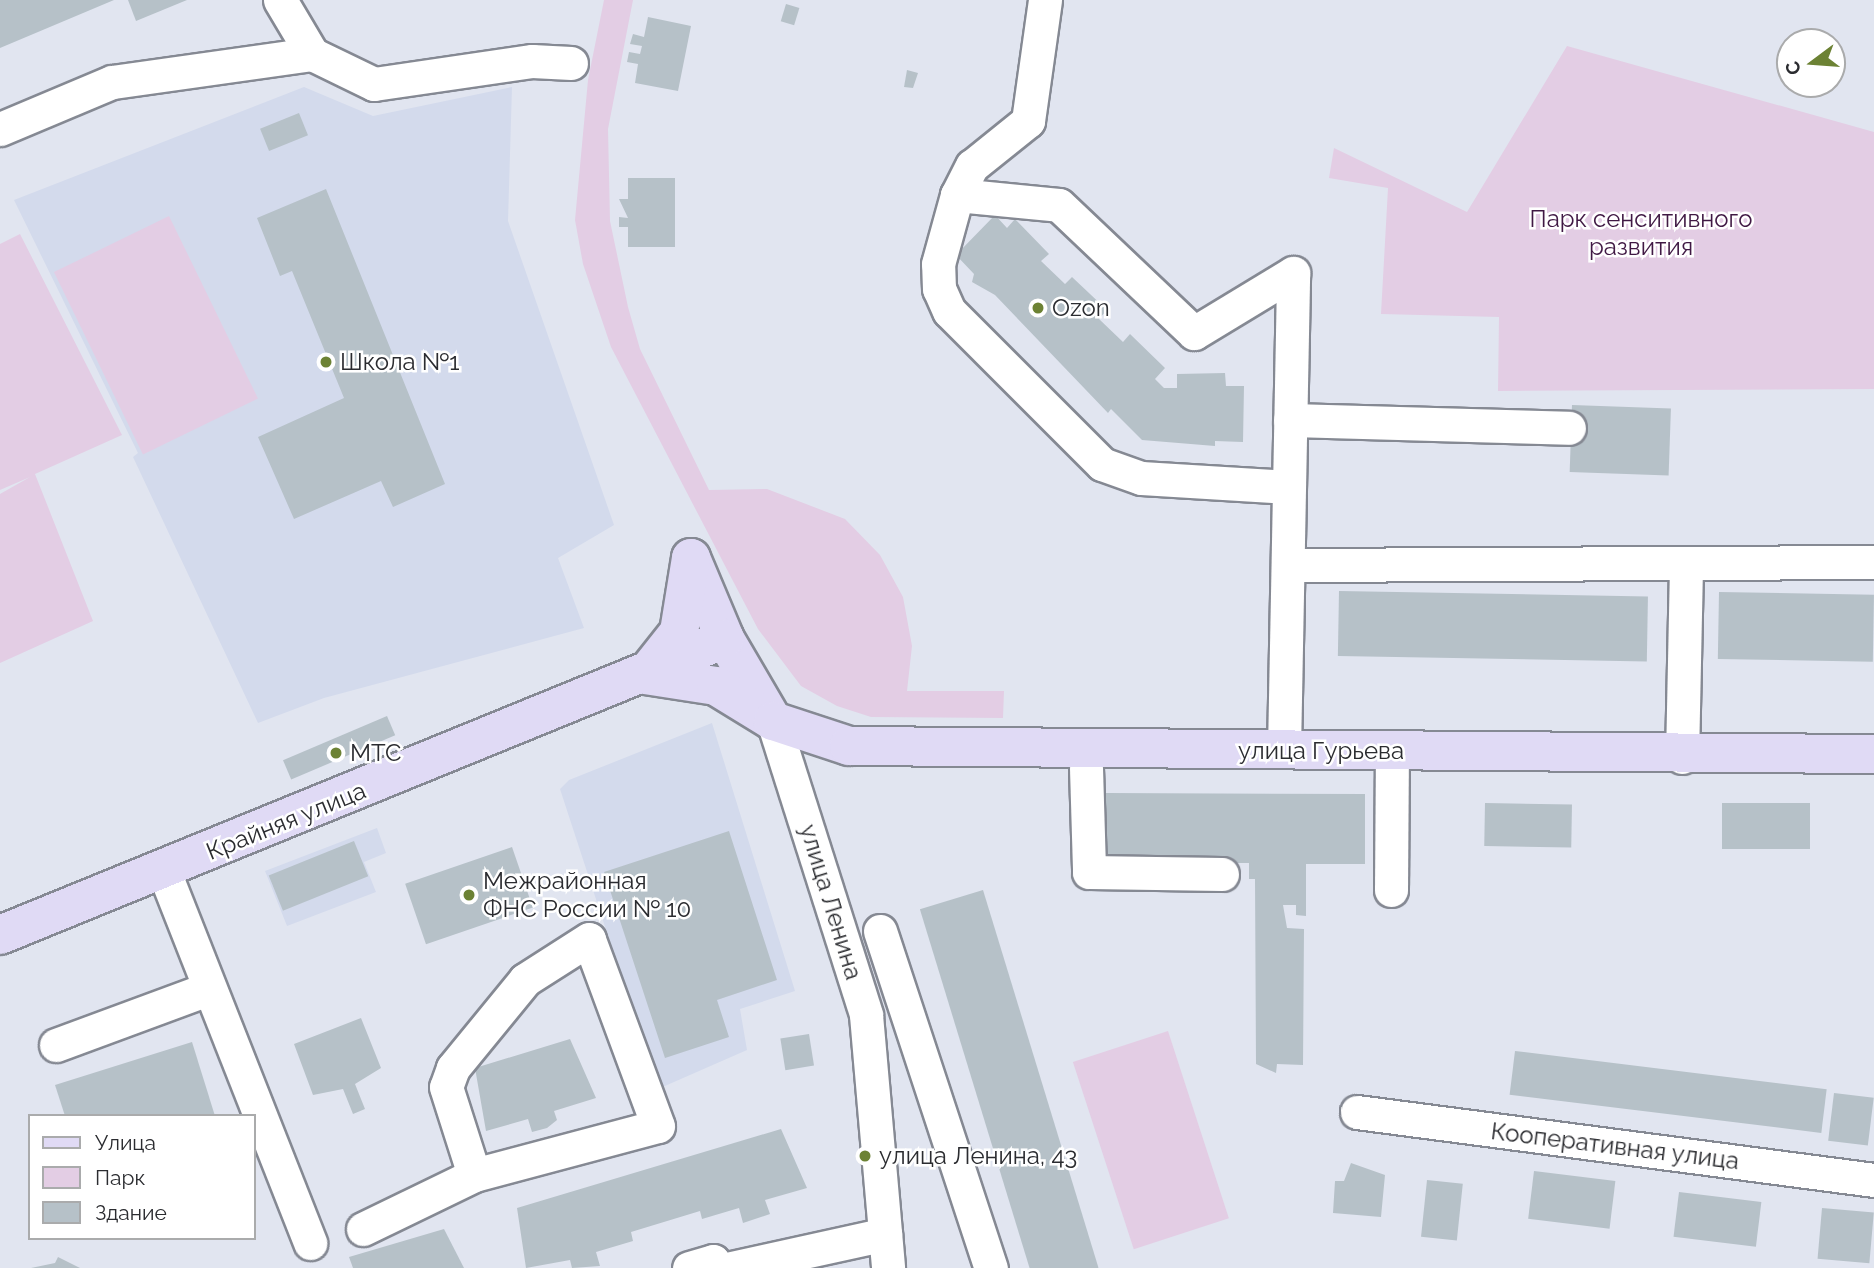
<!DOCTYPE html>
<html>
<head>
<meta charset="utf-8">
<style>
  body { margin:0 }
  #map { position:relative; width:1874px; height:1268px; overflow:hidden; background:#e1e5f0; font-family:Raleway,sans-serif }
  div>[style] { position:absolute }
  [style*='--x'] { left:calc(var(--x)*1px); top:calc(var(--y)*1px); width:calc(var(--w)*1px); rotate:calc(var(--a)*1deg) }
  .built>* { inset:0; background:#d3daec }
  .green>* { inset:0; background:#e3cde4; transform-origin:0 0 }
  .building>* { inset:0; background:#b6c1c8; transform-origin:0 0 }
  .roads { filter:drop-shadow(2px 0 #858993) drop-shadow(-2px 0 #858993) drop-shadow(0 2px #858993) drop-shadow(0 -2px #858993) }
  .minor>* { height:33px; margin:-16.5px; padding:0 16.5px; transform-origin:16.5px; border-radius:16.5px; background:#fff }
  .major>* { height:38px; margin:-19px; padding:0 19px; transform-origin:19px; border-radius:19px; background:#e0daf5 }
  .dots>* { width:19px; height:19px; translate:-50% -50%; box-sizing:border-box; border:4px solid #fff; border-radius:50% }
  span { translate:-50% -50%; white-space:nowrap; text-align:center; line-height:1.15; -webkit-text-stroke:5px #fff; paint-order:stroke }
  .park-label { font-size:24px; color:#401944 }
  .poi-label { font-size:24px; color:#2b2c30 }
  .left { translate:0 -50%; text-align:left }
  .street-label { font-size:24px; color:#2b2c30 }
  .legend { position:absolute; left:28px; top:1114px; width:228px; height:126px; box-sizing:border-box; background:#fff; border:2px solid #aaabac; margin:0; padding:9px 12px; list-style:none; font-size:21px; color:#2b2c30 }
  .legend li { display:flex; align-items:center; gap:14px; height:35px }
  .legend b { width:35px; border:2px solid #aaabac }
  .north { position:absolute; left:1776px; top:28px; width:70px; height:70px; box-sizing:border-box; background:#fff; border:2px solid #aaabac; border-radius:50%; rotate:254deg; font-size:19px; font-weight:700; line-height:28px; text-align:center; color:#2b2c30 }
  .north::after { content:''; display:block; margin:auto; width:24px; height:32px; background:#6c8234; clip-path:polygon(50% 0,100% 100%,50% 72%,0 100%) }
</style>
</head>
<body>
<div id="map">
  <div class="built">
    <i style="clip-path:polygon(304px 87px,373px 116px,512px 87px,508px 221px,614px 525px,558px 558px,584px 628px,324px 698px,258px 723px,133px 457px,138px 453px,14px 200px)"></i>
    <i style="clip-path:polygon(712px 723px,795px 991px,740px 1009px,747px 1050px,658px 1089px,560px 789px,569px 780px)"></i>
    <i style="clip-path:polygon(377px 828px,386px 853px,364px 862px,376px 892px,287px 926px,265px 871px)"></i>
  </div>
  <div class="green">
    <i style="clip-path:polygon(604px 0,633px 0,608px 129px,610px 221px,628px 307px,640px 349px,709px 490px,767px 489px,845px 519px,880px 555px,903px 597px,912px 646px,907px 691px,1004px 691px,1003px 718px,871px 717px,837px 706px,801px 686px,758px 629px,611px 347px,583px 264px,575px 220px,588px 80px)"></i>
    <i style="clip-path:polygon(1567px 46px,1874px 132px,1874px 389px,1498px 391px,1499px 317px,1381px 314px,1388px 188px,1329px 178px,1334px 148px,1467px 212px)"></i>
    <i style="left:169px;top:216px;width:203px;height:128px;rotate:64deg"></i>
    <i style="clip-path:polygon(20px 234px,122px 435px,35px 474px,93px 621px,0 663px,0 494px,30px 477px,0 490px,0 244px)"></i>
    <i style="left:1168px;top:1031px;width:197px;height:100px;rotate:72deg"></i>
  </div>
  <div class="building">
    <i style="clip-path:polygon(0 0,114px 0,0 48px)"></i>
    <i style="clip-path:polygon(128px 0,187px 0,136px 21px)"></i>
    <i style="left:786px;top:4px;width:14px;height:18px;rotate:17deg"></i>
    <i style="clip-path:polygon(648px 17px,691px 26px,678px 91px,635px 83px,638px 64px,627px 62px,629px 52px,640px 54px,642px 46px,630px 44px,633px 34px,644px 37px)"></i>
    <i style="clip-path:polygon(907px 70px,918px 73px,913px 88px,904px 87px)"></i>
    <i style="left:299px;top:113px;width:24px;height:42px;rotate:68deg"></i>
    <i style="clip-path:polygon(628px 178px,675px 178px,675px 247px,628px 247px,628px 227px,619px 227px,619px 217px,628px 218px,619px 199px,628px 199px)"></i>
    <i style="clip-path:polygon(326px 189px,445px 484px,393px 507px,381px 481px,294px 519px,258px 437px,344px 398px,292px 271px,280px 276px,257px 218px)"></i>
    <i style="clip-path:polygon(995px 215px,1007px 228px,1015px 219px,1049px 254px,1041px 261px,1065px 284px,1072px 277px,1107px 310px,1099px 319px,1123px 342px,1130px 334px,1165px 368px,1155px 379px,1164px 388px,1177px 388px,1177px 374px,1225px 373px,1226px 386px,1244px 386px,1243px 442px,1215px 441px,1215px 446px,1142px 440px,1111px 409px,1108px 413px,995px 295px,972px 282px,974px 274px,956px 255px)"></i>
    <i style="left:1572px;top:405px;width:99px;height:67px;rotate:2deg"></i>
    <i style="left:1339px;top:591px;width:309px;height:65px;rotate:1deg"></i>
    <i style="left:1719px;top:592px;width:155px;height:67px;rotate:1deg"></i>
    <i style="left:387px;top:716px;width:21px;height:113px;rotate:67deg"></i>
    <i style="clip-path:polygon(1106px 793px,1365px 794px,1365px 864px,1306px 864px,1306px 916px,1296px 915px,1296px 905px,1283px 905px,1287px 928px,1304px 929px,1303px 1065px,1277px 1064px,1276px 1073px,1256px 1064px,1255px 879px,1249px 879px,1249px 863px,1105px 863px)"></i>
    <i style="left:1485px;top:803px;width:87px;height:43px;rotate:1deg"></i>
    <i style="left:1722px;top:803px;width:88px;height:46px"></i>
    <i style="clip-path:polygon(729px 831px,777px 980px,717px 1000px,729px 1037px,665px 1058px,604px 872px)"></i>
    <i style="left:354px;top:841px;width:38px;height:92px;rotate:68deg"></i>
    <i style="left:512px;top:847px;width:64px;height:113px;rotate:71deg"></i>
    <i style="left:983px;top:890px;width:395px;height:66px;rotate:73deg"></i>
    <i style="clip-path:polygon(361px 1018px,381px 1068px,355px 1084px,365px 1109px,353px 1114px,343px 1089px,313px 1095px,294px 1044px)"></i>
    <i style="left:809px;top:1034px;width:32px;height:29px;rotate:81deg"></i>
    <i style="clip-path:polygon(570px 1039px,596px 1098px,554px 1111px,557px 1120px,547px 1128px,532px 1132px,528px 1119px,486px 1131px,475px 1068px)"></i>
    <i style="clip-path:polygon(192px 1042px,215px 1116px,65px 1116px,55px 1085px)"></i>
    <i style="left:1515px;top:1051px;width:314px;height:44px;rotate:7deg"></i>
    <i style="left:1834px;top:1093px;width:40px;height:48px;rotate:7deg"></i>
    <i style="clip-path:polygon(781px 1129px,807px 1188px,765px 1200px,770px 1214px,743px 1223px,739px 1208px,702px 1219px,700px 1211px,631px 1232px,633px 1241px,596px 1252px,600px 1266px,572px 1268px,570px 1260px,526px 1268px,517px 1208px)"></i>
    <i style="clip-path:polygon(1351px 1163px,1385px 1175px,1381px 1217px,1333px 1213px,1335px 1181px,1344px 1181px)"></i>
    <i style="left:1534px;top:1171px;width:82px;height:48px;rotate:7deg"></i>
    <i style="left:1427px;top:1180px;width:36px;height:57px;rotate:6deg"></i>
    <i style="left:1679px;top:1192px;width:83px;height:45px;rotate:7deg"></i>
    <i style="left:1822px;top:1208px;width:52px;height:51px;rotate:5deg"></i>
    <i style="clip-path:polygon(444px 1229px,464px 1268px,353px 1268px,349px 1257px)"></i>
    <i style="clip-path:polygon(58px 1257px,80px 1268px,31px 1268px,55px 1263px)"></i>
  </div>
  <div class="roads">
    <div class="minor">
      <i style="--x:280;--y:0;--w:63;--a:59.3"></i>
      <i style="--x:312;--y:54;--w:69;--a:25.8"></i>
      <i style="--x:374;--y:84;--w:160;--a:-8.3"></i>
      <i style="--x:532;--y:61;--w:39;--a:3"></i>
      <i style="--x:0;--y:129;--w:121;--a:-22.8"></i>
      <i style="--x:112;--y:82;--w:202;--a:-8"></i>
      <i style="--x:957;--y:195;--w:33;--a:-63"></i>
      <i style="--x:972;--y:166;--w:72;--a:-38.8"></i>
      <i style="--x:1028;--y:121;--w:122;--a:-82"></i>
      <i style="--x:1290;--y:420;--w:279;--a:1.6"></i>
      <i style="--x:1289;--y:487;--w:148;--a:-176.5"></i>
      <i style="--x:1141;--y:478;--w:41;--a:-160.3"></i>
      <i style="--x:1102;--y:464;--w:216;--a:-135"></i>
      <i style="--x:949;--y:311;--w:24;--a:-114"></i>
      <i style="--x:939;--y:289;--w:25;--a:-92"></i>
      <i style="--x:938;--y:264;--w:72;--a:-74.6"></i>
      <i style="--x:957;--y:195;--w:102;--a:5.6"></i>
      <i style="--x:1059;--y:205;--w:186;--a:43.5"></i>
      <i style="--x:1194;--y:333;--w:116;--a:-31.2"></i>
      <i style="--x:1288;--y:565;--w:586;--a:-0.29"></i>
      <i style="--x:773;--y:721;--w:308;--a:72.4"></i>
      <i style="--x:866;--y:1015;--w:254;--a:85"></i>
      <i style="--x:1284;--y:750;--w:477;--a:-88.9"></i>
      <i style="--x:1682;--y:757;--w:190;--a:-88.8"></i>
      <i style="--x:1086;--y:768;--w:104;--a:88.3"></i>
      <i style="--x:1089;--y:872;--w:133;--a:0.9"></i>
      <i style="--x:163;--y:869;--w:402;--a:68.5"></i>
      <i style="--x:1391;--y:890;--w:139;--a:-89.6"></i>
      <i style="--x:880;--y:931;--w:355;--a:71.8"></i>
      <i style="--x:56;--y:1045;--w:161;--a:-20.3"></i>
      <i style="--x:1357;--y:1112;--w:521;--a:7.49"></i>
      <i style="--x:363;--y:1229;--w:123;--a:-25.9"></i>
      <i style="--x:474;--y:1175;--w:190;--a:-14.9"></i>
      <i style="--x:658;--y:1126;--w:199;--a:-110.3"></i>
      <i style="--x:589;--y:939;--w:76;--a:147.4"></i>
      <i style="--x:525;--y:980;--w:114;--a:129.3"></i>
      <i style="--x:453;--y:1068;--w:20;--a:110"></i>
      <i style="--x:446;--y:1087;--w:92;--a:72.3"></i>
      <i style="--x:689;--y:1268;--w:25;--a:-16"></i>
      <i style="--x:713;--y:1261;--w:7;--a:74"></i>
      <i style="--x:731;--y:1268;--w:158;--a:-12.4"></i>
    </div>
    <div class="major">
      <i style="--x:691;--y:558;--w:88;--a:67.2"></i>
      <i style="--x:725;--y:639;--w:89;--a:59.7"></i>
      <i style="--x:648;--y:671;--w:50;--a:-51.5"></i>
      <i style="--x:679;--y:632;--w:75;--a:-80.8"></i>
      <i style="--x:645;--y:675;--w:72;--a:8.8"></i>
      <i style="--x:716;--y:686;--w:67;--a:31.6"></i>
      <i style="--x:773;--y:721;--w:80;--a:18.2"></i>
      <i style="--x:849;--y:746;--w:1025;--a:0.45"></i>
      <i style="--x:0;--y:935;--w:783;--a:-22.21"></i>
    </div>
  </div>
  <div class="dots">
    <i style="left:1038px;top:308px;background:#6c8234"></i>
    <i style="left:326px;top:362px;background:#6c8234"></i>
    <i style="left:336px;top:753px;background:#6c8234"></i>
    <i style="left:469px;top:895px;background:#6c8234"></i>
    <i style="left:865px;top:1156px;background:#6c8234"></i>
  </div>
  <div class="park-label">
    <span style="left:1641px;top:233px">Парк сенситивного<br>развития</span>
  </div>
  <div class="poi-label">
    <span class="left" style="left:1052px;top:308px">Ozon</span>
    <span class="left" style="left:340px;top:362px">Школа №1</span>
    <span class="left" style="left:350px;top:753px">МТС</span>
    <span class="left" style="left:483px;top:895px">Межрайонная<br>ФНС России № 10</span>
    <span class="left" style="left:879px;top:1156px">улица Ленина, 43</span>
  </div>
  <div class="street-label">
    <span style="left:1321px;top:751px">улица Гурьева</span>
    <span style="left:286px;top:821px;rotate:-22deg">Крайняя улица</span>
    <span style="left:831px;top:902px;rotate:73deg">улица Ленина</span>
    <span style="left:1615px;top:1146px;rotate:7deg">Кооперативная улица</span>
  </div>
  <ul class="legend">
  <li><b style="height:9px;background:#e0daf5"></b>Улица</li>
  <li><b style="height:19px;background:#e3cde4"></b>Парк</li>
  <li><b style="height:19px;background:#b6c1c8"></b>Здание</li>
  </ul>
  <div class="north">С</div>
</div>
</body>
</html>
